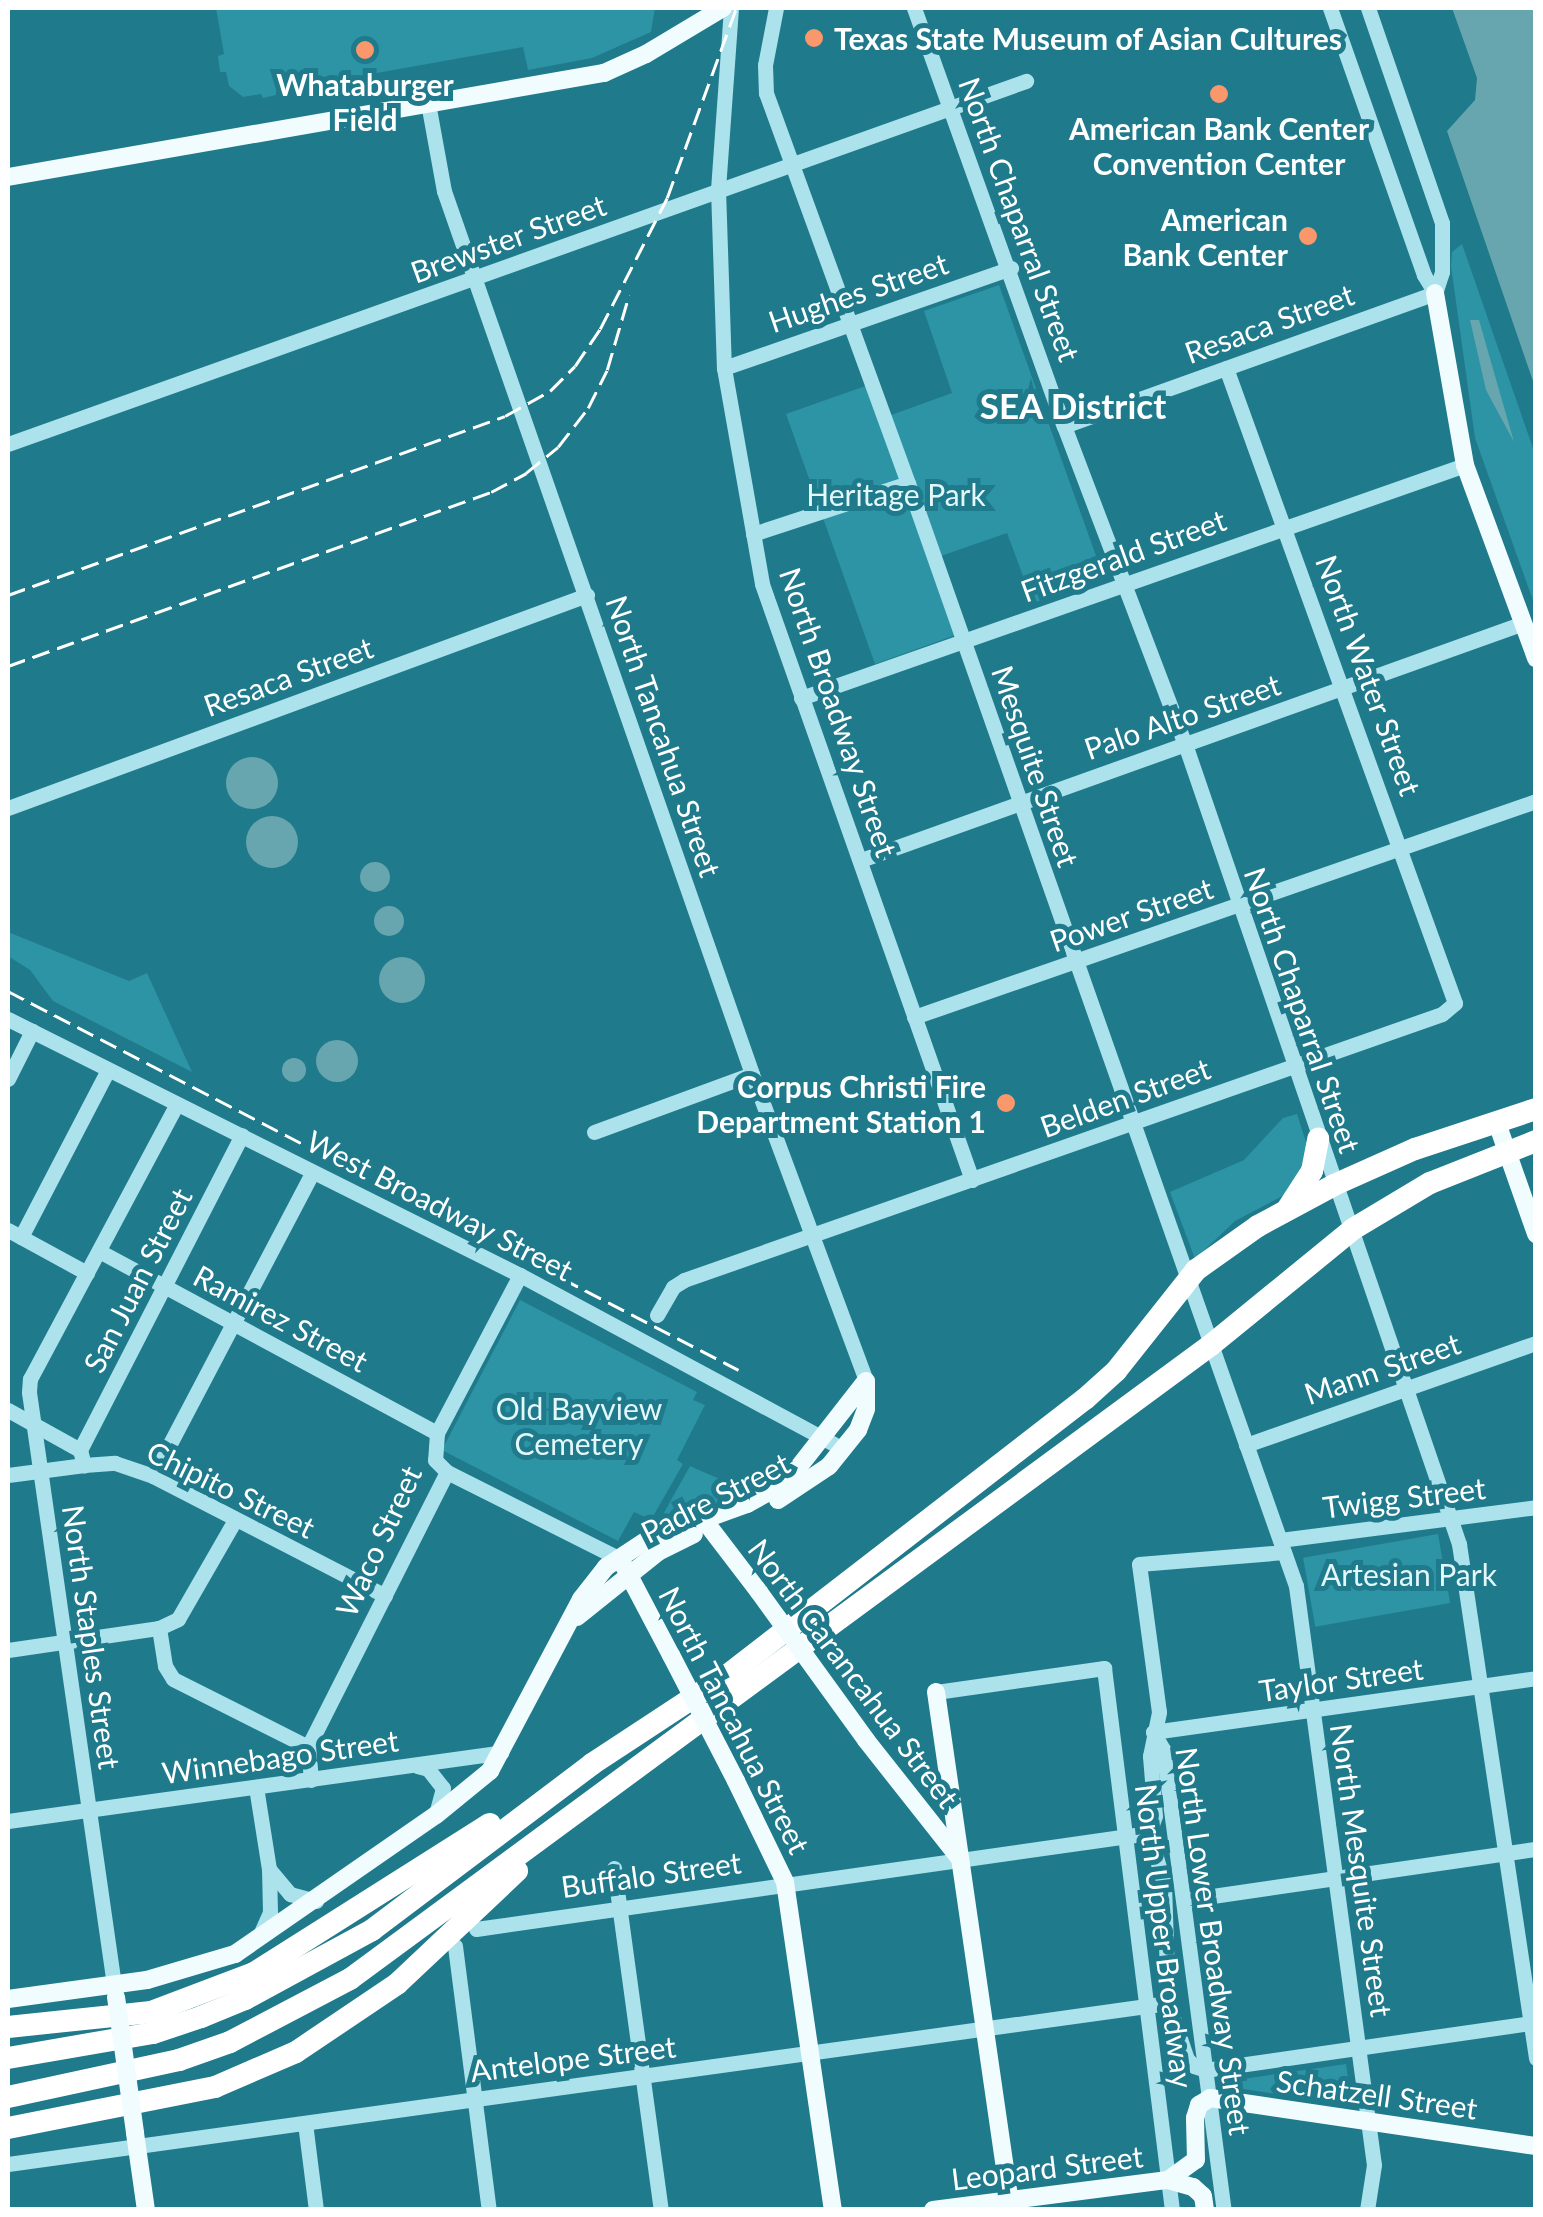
<!DOCTYPE html>
<html>
<head>
<meta charset="utf-8">
<style>
  body { margin:0 }
  #map { position:relative; width:1543px; height:2217px; overflow:hidden; background:#1f7a8b; font-family:Lato,sans-serif }
  div>[style] { position:absolute }
  [style*='--x'] { left:calc(var(--x)*1px); top:calc(var(--y)*1px); width:calc(var(--w)*1px); rotate:calc(var(--a)*1deg) }
  .green>* { inset:0; background:#2c94a5; transform-origin:0 0 }
  .water>* { inset:0; background:#67a5af }
  .round { border-radius:50% }
  .minor>* { height:15px; margin:-7.5px; padding:0 7.5px; transform-origin:7.5px; border-radius:7.5px; background:#abe2ec }
  .major>* { height:18px; margin:-9px; padding:0 9px; transform-origin:9px; border-radius:9px; background:#f0fcfe }
  .highway>* { height:22px; margin:-11px; padding:0 11px; transform-origin:11px; border-radius:11px; background:#fff }
  .rail>* { height:2.5px; margin-top:-1.25px; transform-origin:0; background:repeating-linear-gradient(90deg,#fff 0 18px,transparent 0 26px) }
  .major-bridge>* { height:18px; margin:-9px; padding:0 9px; transform-origin:9px; border-radius:9px; background:#f0fcfe }
  .dots>* { width:28px; height:28px; translate:-50% -50%; box-sizing:border-box; border:5px solid #1f7a8b; border-radius:50% }
  span { translate:-50% -50%; white-space:nowrap; text-align:center; line-height:1.15; -webkit-text-stroke:10px #1f7a8b; paint-order:stroke }
  .poi-label { font-size:30px; color:#fff; font-weight:700 }
  .left { translate:0 -50%; text-align:left }
  .right { translate:-100% -50%; text-align:right }
  .street-label { font-size:30px; color:#fff }
  .park-label { font-size:30px; color:#e3f8fb }
  .quarter-label { font-size:35px; color:#fff; font-weight:700 }
  .frame { position:absolute; inset:0; border:10px solid #fff; pointer-events:none }
</style>
</head>
<body>
<div id="map">
  <div class="green">
    <i style="clip-path:polygon(216px 8px,655px 8px,651px 32px,592px 58px,528px 70px,523px 47px,276px 91px,276px 95px,263px 98px,261px 94px,243px 97px,229px 86px,226px 72px,220px 72px,218px 56px,224px 54px)"></i>
    <i style="clip-path:polygon(1462px 244px,1535px 454px,1535px 606px,1475px 438px,1451px 266px,1452px 252px)"></i>
    <i style="clip-path:polygon(999px 285px,1104px 578px,1033px 603px,1007px 533px,941px 556px,967px 631px,875px 664px,786px 414px,871px 384px,883px 418px,952px 393px,924px 311px)"></i>
    <i style="clip-path:polygon(8px 932px,129px 981px,147px 973px,192px 1072px,53px 1001px,30px 970px,8px 956px)"></i>
    <i style="clip-path:polygon(1297px 1114px,1308px 1148px,1294px 1190px,1235px 1221px,1195px 1259px,1170px 1192px,1244px 1160px,1283px 1118px)"></i>
    <i style="clip-path:polygon(520px 1300px,697px 1392px,693px 1400px,705px 1405px,677px 1460px,683px 1464px,651px 1520px,634px 1512px,618px 1541px,442px 1450px)"></i>
    <i style="clip-path:polygon(690px 1466px,731px 1484px,732px 1496px,667px 1525px,661px 1518px)"></i>
    <i style="left:1438px;top:1534px;width:70px;height:137px;rotate:80deg"></i>
    <i style="clip-path:polygon(1346px 2064px,1352px 2105px,1229px 2087px,1228px 2081px)"></i>
  </div>
  <div class="water">
    <i style="clip-path:polygon(1452px 8px,1535px 8px,1535px 387px,1447px 131px,1475px 100px,1477px 78px)"></i>
    <i style="clip-path:polygon(1470px 320px,1479px 320px,1514px 442px,1486px 390px)"></i>
    <i class="round" style="left:226px;top:757px;width:52px;height:52px"></i>
    <i class="round" style="left:246px;top:816px;width:52px;height:52px"></i>
    <i class="round" style="left:360px;top:862px;width:30px;height:30px"></i>
    <i class="round" style="left:374px;top:906px;width:30px;height:30px"></i>
    <i class="round" style="left:379px;top:957px;width:46px;height:46px"></i>
    <i class="round" style="left:316px;top:1040px;width:42px;height:42px"></i>
    <i class="round" style="left:282px;top:1058px;width:24px;height:24px"></i>
  </div>
  <div class="minor">
    <i style="--x:731;--y:8;--w:181;--a:94.1"></i>
    <i style="--x:718;--y:189;--w:179;--a:88.1"></i>
    <i style="--x:724;--y:368;--w:219;--a:80"></i>
    <i style="--x:762;--y:584;--w:632;--a:70.59"></i>
    <i style="--x:776;--y:8;--w:58;--a:100.9"></i>
    <i style="--x:765;--y:65;--w:28;--a:88"></i>
    <i style="--x:766;--y:93;--w:415;--a:70"></i>
    <i style="--x:908;--y:483;--w:1169;--a:70.62"></i>
    <i style="--x:1296;--y:1586;--w:584;--a:82.33"></i>
    <i style="--x:1374;--y:2165;--w:46;--a:98.8"></i>
    <i style="--x:914;--y:8;--w:444;--a:70.3"></i>
    <i style="--x:1064;--y:426;--w:340;--a:69.2"></i>
    <i style="--x:1185;--y:744;--w:846;--a:71.09"></i>
    <i style="--x:1459;--y:1544;--w:520;--a:81.48"></i>
    <i style="--x:1330;--y:8;--w:283;--a:70.6"></i>
    <i style="--x:1424;--y:275;--w:21;--a:59"></i>
    <i style="--x:1368;--y:8;--w:227;--a:71"></i>
    <i style="--x:1442;--y:223;--w:49;--a:90"></i>
    <i style="--x:1442;--y:272;--w:22;--a:108"></i>
    <i style="--x:428;--y:103;--w:89;--a:79.7"></i>
    <i style="--x:444;--y:191;--w:935;--a:70.77"></i>
    <i style="--x:752;--y:1074;--w:327;--a:69.6"></i>
    <i style="--x:724;--y:368;--w:304;--a:-19.2"></i>
    <i style="--x:1064;--y:426;--w:394;--a:-19.7"></i>
    <i style="--x:8;--y:444;--w:1081;--a:-19.63"></i>
    <i style="--x:753;--y:534;--w:163;--a:-18.2"></i>
    <i style="--x:801;--y:698;--w:704;--a:-19.34"></i>
    <i style="--x:8;--y:808;--w:617;--a:-20.2"></i>
    <i style="--x:861;--y:860;--w:701;--a:-19.68"></i>
    <i style="--x:914;--y:1017;--w:658;--a:-19.15"></i>
    <i style="--x:8;--y:1019;--w:572;--a:26.57"></i>
    <i style="--x:520;--y:1275;--w:367;--a:28.3"></i>
    <i style="--x:8;--y:1079;--w:54;--a:-63.4"></i>
    <i style="--x:594;--y:1132;--w:168;--a:-20.2"></i>
    <i style="--x:8;--y:1230;--w:90;--a:28.6"></i>
    <i style="--x:21;--y:1237;--w:188;--a:-62.5"></i>
    <i style="--x:99;--y:1251;--w:384;--a:28.3"></i>
    <i style="--x:520;--y:1275;--w:178;--a:117.7"></i>
    <i style="--x:437;--y:1433;--w:27;--a:94"></i>
    <i style="--x:435;--y:1460;--w:17;--a:45"></i>
    <i style="--x:447;--y:1472;--w:191;--a:26.7"></i>
    <i style="--x:657;--y:1315;--w:32;--a:-60"></i>
    <i style="--x:673;--y:1287;--w:13;--a:-32"></i>
    <i style="--x:684;--y:1280;--w:803;--a:-19.34"></i>
    <i style="--x:1442;--y:1014;--w:17;--a:-40"></i>
    <i style="--x:1455;--y:1003;--w:675;--a:-109.83"></i>
    <i style="--x:8;--y:1410;--w:82;--a:29.1"></i>
    <i style="--x:80;--y:1450;--w:16;--a:75"></i>
    <i style="--x:84;--y:1465;--w:31;--a:-4"></i>
    <i style="--x:115;--y:1463;--w:40;--a:18.9"></i>
    <i style="--x:153;--y:1476;--w:261;--a:27.3"></i>
    <i style="--x:1246;--y:1445;--w:307;--a:-19.4"></i>
    <i style="--x:80;--y:1450;--w:354;--a:-62.8"></i>
    <i style="--x:8;--y:1475;--w:77;--a:-7.5"></i>
    <i style="--x:153;--y:1476;--w:342;--a:-62.3"></i>
    <i style="--x:1280;--y:1540;--w:258;--a:-7.3"></i>
    <i style="--x:159;--y:1628;--w:21;--a:-25"></i>
    <i style="--x:178;--y:1619;--w:114;--a:-60.1"></i>
    <i style="--x:8;--y:1650;--w:153;--a:-8.3"></i>
    <i style="--x:159;--y:1628;--w:38;--a:81"></i>
    <i style="--x:165;--y:1666;--w:15;--a:58"></i>
    <i style="--x:173;--y:1679;--w:151;--a:26.7"></i>
    <i style="--x:936;--y:1692;--w:170;--a:-8.1"></i>
    <i style="--x:1104;--y:1668;--w:546;--a:82.85"></i>
    <i style="--x:1153;--y:1732;--w:20;--a:60"></i>
    <i style="--x:1163;--y:1749;--w:465;--a:82.5"></i>
    <i style="--x:1153;--y:1732;--w:387;--a:-8"></i>
    <i style="--x:417;--y:1766;--w:11;--a:15"></i>
    <i style="--x:428;--y:1769;--w:24;--a:52"></i>
    <i style="--x:443;--y:1788;--w:28;--a:105"></i>
    <i style="--x:311;--y:1780;--w:33;--a:-95"></i>
    <i style="--x:308;--y:1747;--w:308;--a:-63.2"></i>
    <i style="--x:256;--y:1787;--w:83;--a:81"></i>
    <i style="--x:8;--y:1821;--w:498;--a:-7.9"></i>
    <i style="--x:1149;--y:1833;--w:53;--a:73.6"></i>
    <i style="--x:1164;--y:1884;--w:119;--a:88.1"></i>
    <i style="--x:1168;--y:2003;--w:59;--a:71.3"></i>
    <i style="--x:1187;--y:2059;--w:10;--a:45"></i>
    <i style="--x:1194;--y:2066;--w:13;--a:18"></i>
    <i style="--x:1206;--y:2070;--w:26;--a:-9"></i>
    <i style="--x:1232;--y:2066;--w:307;--a:-8.2"></i>
    <i style="--x:1149;--y:1833;--w:18;--a:-71"></i>
    <i style="--x:1155;--y:1816;--w:60;--a:-94.8"></i>
    <i style="--x:1150;--y:1756;--w:45;--a:-78.4"></i>
    <i style="--x:1159;--y:1712;--w:149;--a:-97.7"></i>
    <i style="--x:1139;--y:1564;--w:145;--a:-4.7"></i>
    <i style="--x:614;--y:1868;--w:345;--a:82.2"></i>
    <i style="--x:1185;--y:1900;--w:355;--a:-8.3"></i>
    <i style="--x:476;--y:1929;--w:680;--a:-8.12"></i>
    <i style="--x:259;--y:1937;--w:27;--a:-66"></i>
    <i style="--x:270;--y:1912;--w:43;--a:-91.3"></i>
    <i style="--x:269;--y:1869;--w:33;--a:50"></i>
    <i style="--x:290;--y:1894;--w:27;--a:15"></i>
    <i style="--x:455;--y:1946;--w:266;--a:82.7"></i>
    <i style="--x:114;--y:1985;--w:599;--a:-98.16"></i>
    <i style="--x:29;--y:1392;--w:13;--a:-86"></i>
    <i style="--x:30;--y:1379;--w:310;--a:-61.9"></i>
    <i style="--x:1232;--y:2066;--w:15;--a:122"></i>
    <i style="--x:1224;--y:2079;--w:24;--a:66"></i>
    <i style="--x:305;--y:2123;--w:88;--a:82.8"></i>
    <i style="--x:8;--y:2164;--w:1171;--a:-7.9"></i>
  </div>
  <div class="major">
    <i style="--x:8;--y:177;--w:605;--a:-9.9"></i>
    <i style="--x:604;--y:73;--w:46;--a:-24.3"></i>
    <i style="--x:646;--y:54;--w:90;--a:-30.9"></i>
    <i style="--x:1435;--y:293;--w:175;--a:80.1"></i>
    <i style="--x:1465;--y:465;--w:206;--a:69.8"></i>
    <i style="--x:1497;--y:1123;--w:118;--a:70.6"></i>
    <i style="--x:778;--y:1500;--w:61;--a:-33.7"></i>
    <i style="--x:829;--y:1466;--w:46;--a:-51.1"></i>
    <i style="--x:858;--y:1430;--w:22;--a:-69"></i>
    <i style="--x:866;--y:1409;--w:28;--a:-90"></i>
    <i style="--x:704;--y:1520;--w:91;--a:52.6"></i>
    <i style="--x:624;--y:1566;--w:101;--a:62.2"></i>
    <i style="--x:577;--y:1617;--w:104;--a:-38.7"></i>
    <i style="--x:658;--y:1552;--w:40;--a:-26.6"></i>
    <i style="--x:936;--y:1692;--w:523;--a:81.76"></i>
    <i style="--x:866;--y:1740;--w:152;--a:51.7"></i>
    <i style="--x:736;--y:1781;--w:112;--a:64.1"></i>
    <i style="--x:785;--y:1882;--w:331;--a:81.7"></i>
    <i style="--x:8;--y:1999;--w:140;--a:-7.8"></i>
    <i style="--x:147;--y:1980;--w:92;--a:-16.5"></i>
    <i style="--x:235;--y:1954;--w:244;--a:-34.7"></i>
    <i style="--x:436;--y:1815;--w:70;--a:-39.2"></i>
    <i style="--x:490;--y:1771;--w:195;--a:-62.1"></i>
    <i style="--x:581;--y:1599;--w:41;--a:-52"></i>
    <i style="--x:606;--y:1567;--w:49;--a:-33.4"></i>
    <i style="--x:647;--y:1540;--w:106;--a:-19.8"></i>
    <i style="--x:747;--y:1504;--w:46;--a:-28.8"></i>
    <i style="--x:787;--y:1482;--w:128;--a:-52"></i>
    <i style="--x:135;--y:2133;--w:78;--a:81.9"></i>
    <i style="--x:1168;--y:2180;--w:34;--a:-36"></i>
    <i style="--x:1196;--y:2160;--w:42;--a:-91.4"></i>
    <i style="--x:1195;--y:2118;--w:14;--a:-73"></i>
    <i style="--x:1199;--y:2105;--w:13;--a:-32"></i>
    <i style="--x:1210;--y:2098;--w:330;--a:8.4"></i>
    <i style="--x:933;--y:2210;--w:237;--a:-7.3"></i>
    <i style="--x:1168;--y:2180;--w:26;--a:16"></i>
    <i style="--x:1193;--y:2187;--w:13;--a:42"></i>
    <i style="--x:1203;--y:2196;--w:14;--a:82"></i>
  </div>
  <div class="highway">
    <i style="--x:1288;--y:1208;--w:44;--a:-57"></i>
    <i style="--x:1312;--y:1171;--w:33;--a:-79"></i>
    <i style="--x:8;--y:2027;--w:144;--a:-6"></i>
    <i style="--x:151;--y:2012;--w:110;--a:-20.7"></i>
    <i style="--x:254;--y:1973;--w:279;--a:-32.3"></i>
    <i style="--x:8;--y:2058;--w:147;--a:-9.8"></i>
    <i style="--x:153;--y:2033;--w:51;--a:-18.4"></i>
    <i style="--x:201;--y:2017;--w:48;--a:-22.2"></i>
    <i style="--x:245;--y:1999;--w:145;--a:-28.5"></i>
    <i style="--x:372;--y:1930;--w:276;--a:-37"></i>
    <i style="--x:592;--y:1764;--w:164;--a:-33.3"></i>
    <i style="--x:729;--y:1674;--w:450;--a:-37.7"></i>
    <i style="--x:1085;--y:1399;--w:42;--a:-42.1"></i>
    <i style="--x:1116;--y:1371;--w:129;--a:-51.6"></i>
    <i style="--x:1196;--y:1270;--w:76;--a:-35.4"></i>
    <i style="--x:1258;--y:1226;--w:86;--a:-28.3"></i>
    <i style="--x:1334;--y:1185;--w:89;--a:-24"></i>
    <i style="--x:1415;--y:1149;--w:127;--a:-18.3"></i>
    <i style="--x:8;--y:2097;--w:175;--a:-12.2"></i>
    <i style="--x:179;--y:2060;--w:54;--a:-19.4"></i>
    <i style="--x:230;--y:2042;--w:136;--a:-27.7"></i>
    <i style="--x:350;--y:1979;--w:1069;--a:-36.37"></i>
    <i style="--x:1211;--y:1345;--w:183;--a:-39.2"></i>
    <i style="--x:1353;--y:1229;--w:90;--a:-30.9"></i>
    <i style="--x:1430;--y:1183;--w:114;--a:-21.6"></i>
    <i style="--x:8;--y:2128;--w:211;--a:-11.2"></i>
    <i style="--x:215;--y:2087;--w:88;--a:-23.4"></i>
    <i style="--x:296;--y:2052;--w:122;--a:-34"></i>
    <i style="--x:397;--y:1984;--w:165;--a:-43.3"></i>
  </div>
  <div class="rail">
    <i style="--x:8;--y:595;--w:528;--a:-19.81"></i>
    <i style="--x:505;--y:416;--w:51;--a:-29.1"></i>
    <i style="--x:550;--y:391;--w:35;--a:-45"></i>
    <i style="--x:575;--y:366;--w:45;--a:-56"></i>
    <i style="--x:600;--y:329;--w:147;--a:-62.9"></i>
    <i style="--x:667;--y:198;--w:202;--a:-70"></i>
    <i style="--x:8;--y:666;--w:513;--a:-19.81"></i>
    <i style="--x:491;--y:492;--w:40;--a:-28"></i>
    <i style="--x:526;--y:473;--w:41;--a:-39.1"></i>
    <i style="--x:558;--y:447;--w:49;--a:-52.4"></i>
    <i style="--x:588;--y:408;--w:42;--a:-63.4"></i>
    <i style="--x:607;--y:370;--w:78;--a:-73.7"></i>
    <i style="--x:8;--y:991;--w:823;--a:27.41"></i>
  </div>
  <div class="major-bridge">
    <i style="--x:759;--y:1592;--w:183;--a:54.1"></i>
    <i style="--x:671;--y:1655;--w:142;--a:62.7"></i>
    <i style="--x:116;--y:1997;--w:137;--a:82"></i>
  </div>
  <div class="dots">
    <i style="left:814px;top:38px;background:#fa976b"></i>
    <i style="left:365px;top:50px;background:#fa976b"></i>
    <i style="left:1219px;top:94px;background:#fa976b"></i>
    <i style="left:1308px;top:236px;background:#fa976b"></i>
    <i style="left:1006px;top:1103px;background:#fa976b"></i>
  </div>
  <div class="poi-label">
    <span class="left" style="left:834px;top:38px">Texas State Museum of Asian Cultures</span>
    <span style="left:365px;top:101px">Whataburger<br>Field</span>
    <span style="left:1219px;top:145px">American Bank Center<br>Convention Center</span>
    <span class="right" style="left:1288px;top:236px">American<br>Bank Center</span>
    <span class="right" style="left:986px;top:1103px">Corpus Christi Fire<br>Department Station 1</span>
  </div>
  <div class="street-label">
    <span style="left:1020px;top:219px;rotate:70deg">North Chaparral Street</span>
    <span style="left:508px;top:238px;rotate:-20deg">Brewster Street</span>
    <span style="left:858px;top:292px;rotate:-19deg">Hughes Street</span>
    <span style="left:1269px;top:323px;rotate:-20deg">Resaca Street</span>
    <span style="left:1123px;top:555px;rotate:-20deg">Fitzgerald Street</span>
    <span style="left:1369px;top:675px;rotate:70deg">North Water Street</span>
    <span style="left:288px;top:676px;rotate:-20deg">Resaca Street</span>
    <span style="left:839px;top:712px;rotate:71deg">North Broadway Street</span>
    <span style="left:1182px;top:716px;rotate:-19deg">Palo Alto Street</span>
    <span style="left:664px;top:736px;rotate:71deg">North Tancahua Street</span>
    <span style="left:1036px;top:766px;rotate:71deg">Mesquite Street</span>
    <span style="left:1131px;top:914px;rotate:-19deg">Power Street</span>
    <span style="left:1303px;top:1010px;rotate:71deg">North Chaparral Street</span>
    <span style="left:1125px;top:1097px;rotate:-20deg">Belden Street</span>
    <span style="left:440px;top:1205px;rotate:27deg">West Broadway Street</span>
    <span style="left:137px;top:1280px;rotate:-63deg">San Juan Street</span>
    <span style="left:281px;top:1318px;rotate:28deg">Ramirez Street</span>
    <span style="left:1382px;top:1368px;rotate:-19deg">Mann Street</span>
    <span style="left:231px;top:1489px;rotate:26deg">Chipito Street</span>
    <span style="left:715px;top:1497px;rotate:-27deg">Padre Street</span>
    <span style="left:1404px;top:1497px;rotate:-7deg">Twigg Street</span>
    <span style="left:378px;top:1541px;rotate:-65deg">Waco Street</span>
    <span style="left:92px;top:1637px;rotate:82deg">North Staples Street</span>
    <span style="left:854px;top:1673px;rotate:53deg">North Carancahua Street</span>
    <span style="left:1341px;top:1679px;rotate:-8deg">Taylor Street</span>
    <span style="left:735px;top:1720px;rotate:63deg">North Tancahua Street</span>
    <span style="left:280px;top:1756px;rotate:-8deg">Winnebago Street</span>
    <span style="left:1362px;top:1870px;rotate:82deg">North Mesquite Street</span>
    <span style="left:651px;top:1874px;rotate:-8deg">Buffalo Street</span>
    <span style="left:1165px;top:1936px;rotate:83deg">North Upper Broadway</span>
    <span style="left:1214px;top:1941px;rotate:82deg">North Lower Broadway Street</span>
    <span style="left:573px;top:2058px;rotate:-7deg">Antelope Street</span>
    <span style="left:1377px;top:2094px;rotate:8deg">Schatzell Street</span>
    <span style="left:1047px;top:2167px;rotate:-7deg">Leopard Street</span>
  </div>
  <div class="park-label">
    <span style="left:896px;top:494px">Heritage Park</span>
    <span style="left:579px;top:1425px">Old Bayview<br>Cemetery</span>
    <span style="left:1409px;top:1574px">Artesian Park</span>
  </div>
  <div class="quarter-label">
    <span style="left:1073px;top:405px">SEA District</span>
  </div>
  <div class="frame"></div>
</div>
</body>
</html>
